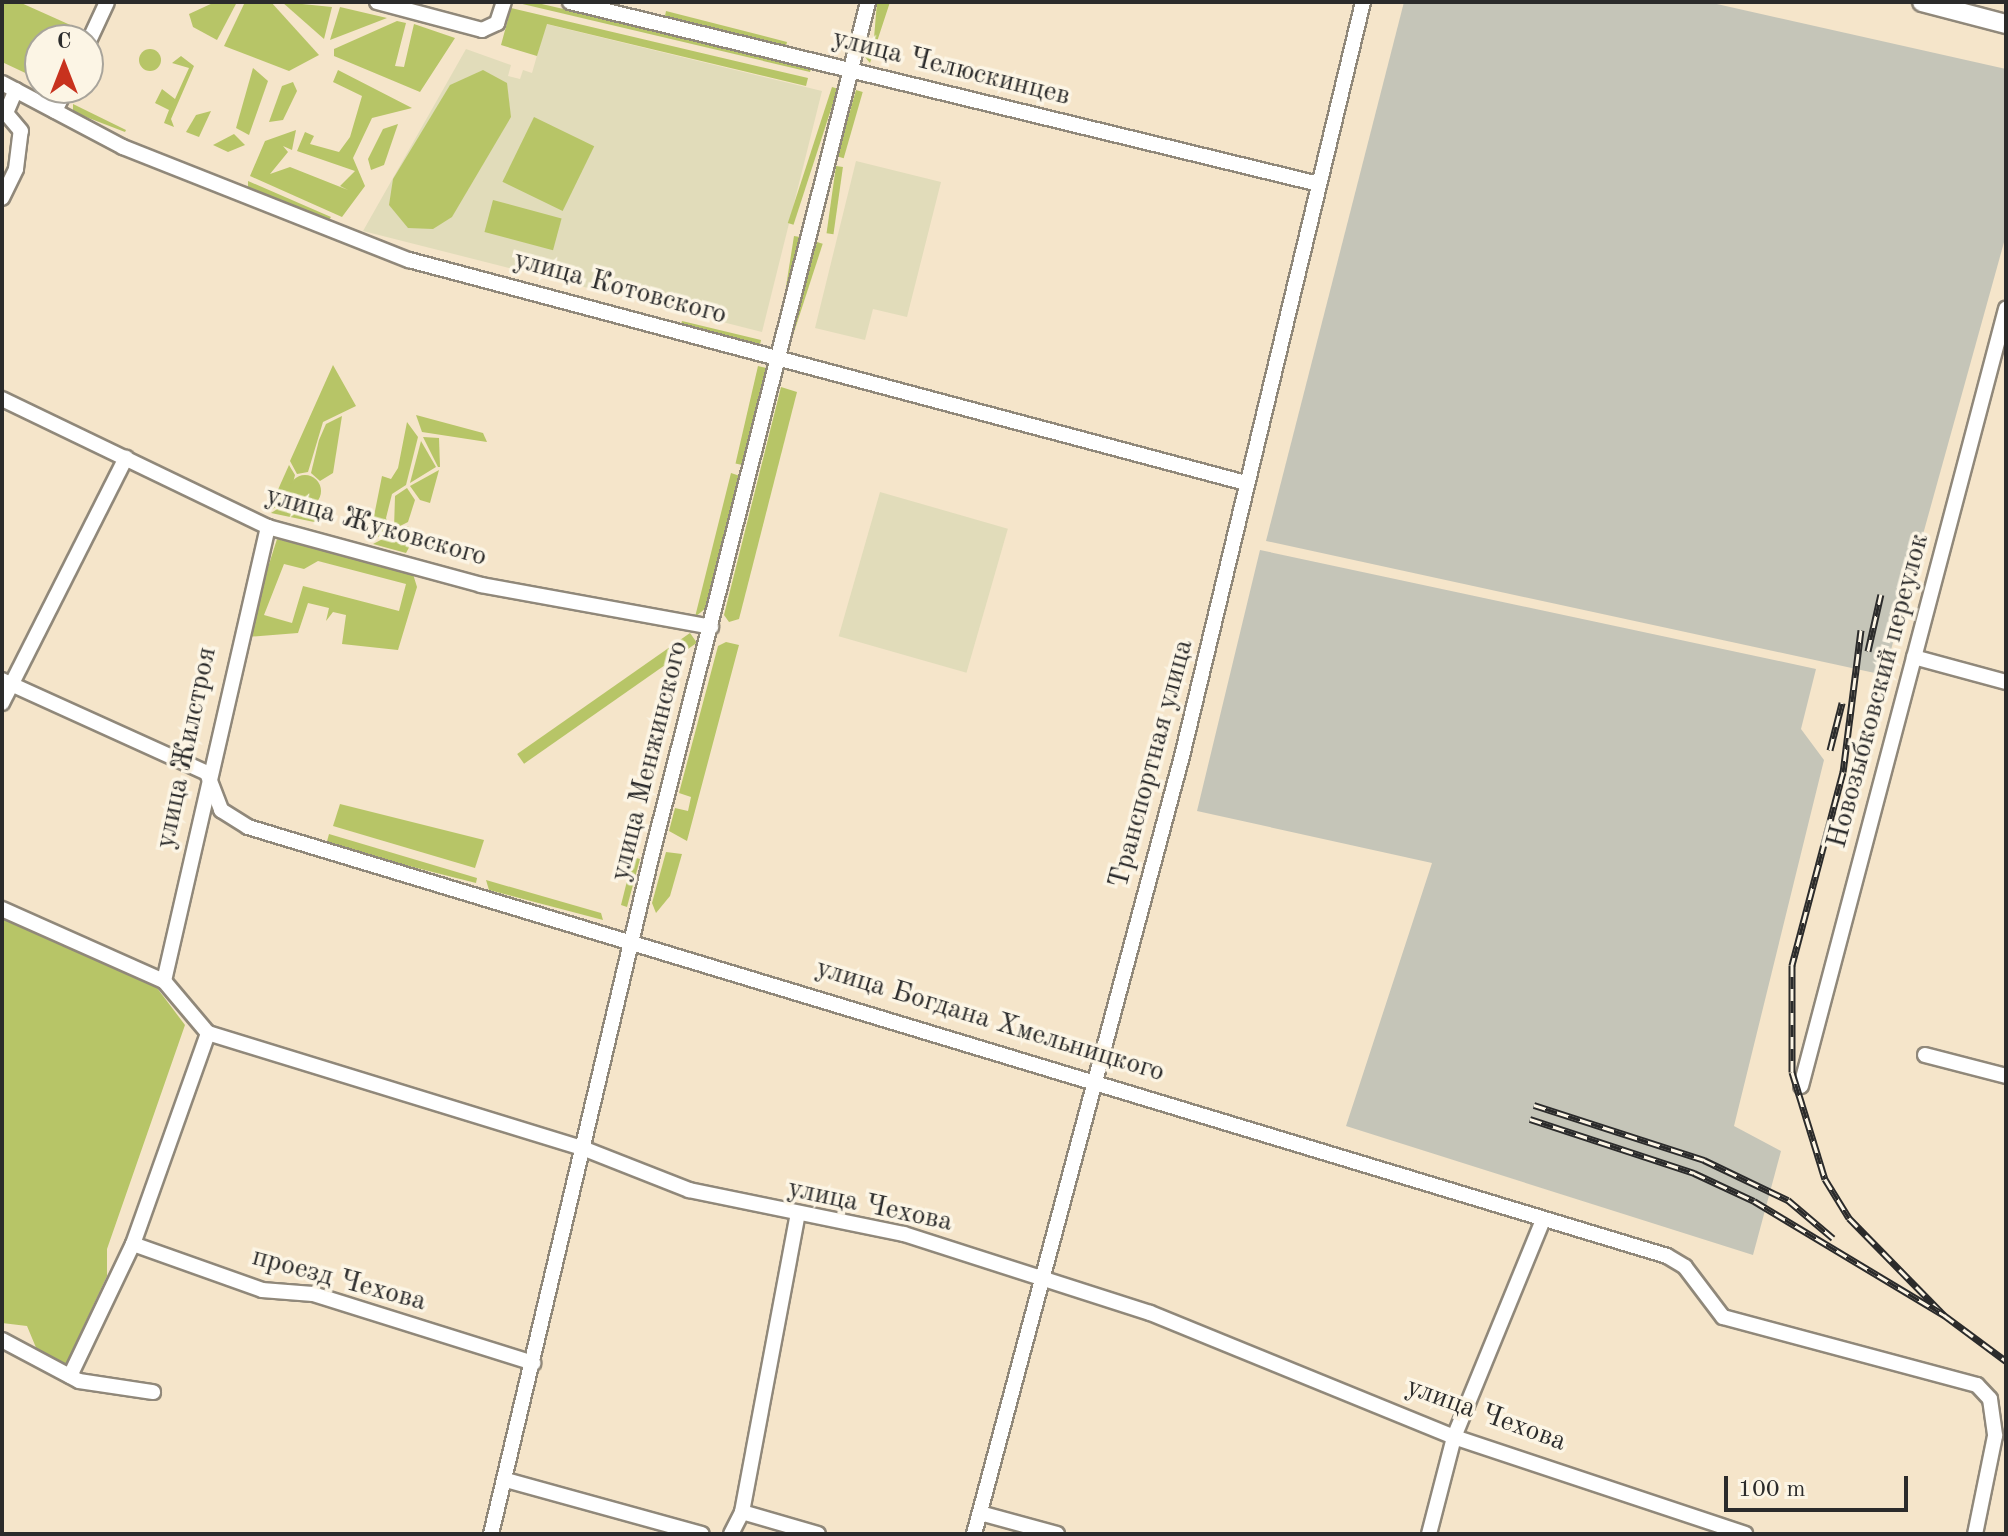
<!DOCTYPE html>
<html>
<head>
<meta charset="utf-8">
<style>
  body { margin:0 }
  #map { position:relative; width:2008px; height:1536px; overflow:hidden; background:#f5e5ca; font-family:"Old Standard TT",serif }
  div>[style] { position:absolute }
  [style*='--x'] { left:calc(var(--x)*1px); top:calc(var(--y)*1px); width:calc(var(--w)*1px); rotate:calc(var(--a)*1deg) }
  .built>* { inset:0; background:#e1dcba; transform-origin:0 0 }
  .industrial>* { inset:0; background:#c5c5b8 }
  .green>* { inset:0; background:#b7c567; transform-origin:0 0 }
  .round { border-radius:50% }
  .roads { filter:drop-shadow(2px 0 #90887a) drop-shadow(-2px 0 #90887a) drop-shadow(0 2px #90887a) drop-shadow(0 -2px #90887a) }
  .minor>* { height:14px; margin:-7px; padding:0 7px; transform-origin:7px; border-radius:7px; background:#fff }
  .major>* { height:18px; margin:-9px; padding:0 9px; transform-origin:9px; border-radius:9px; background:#fff }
  .rail>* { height:7px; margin-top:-3.5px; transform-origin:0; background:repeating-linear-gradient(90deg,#fcf5e5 0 12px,#2b2b2b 0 24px); box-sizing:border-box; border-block:2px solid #2b2b2b }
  span { translate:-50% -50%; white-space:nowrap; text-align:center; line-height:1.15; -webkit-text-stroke:7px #fcf5e5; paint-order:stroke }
  .street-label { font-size:28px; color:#2b2b2b }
  .frame { position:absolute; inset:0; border:4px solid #2b2b2b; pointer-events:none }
  .north { position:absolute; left:24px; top:24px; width:80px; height:80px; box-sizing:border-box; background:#fcf5e5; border:2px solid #a8a49b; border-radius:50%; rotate:0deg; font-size:22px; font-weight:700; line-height:32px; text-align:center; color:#2b2b2b }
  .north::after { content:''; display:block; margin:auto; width:28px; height:36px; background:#c8321e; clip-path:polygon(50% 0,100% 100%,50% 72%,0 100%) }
  .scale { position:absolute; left:1724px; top:1476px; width:184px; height:36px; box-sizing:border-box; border:4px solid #2b2b2b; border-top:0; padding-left:10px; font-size:24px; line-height:28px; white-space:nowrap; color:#2b2b2b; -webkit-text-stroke:6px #fcf5e5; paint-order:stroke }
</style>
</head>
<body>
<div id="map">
  <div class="built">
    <i style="clip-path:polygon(546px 24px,822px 91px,762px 332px,363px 231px,466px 49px,511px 65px,508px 76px,520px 79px,523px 70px,532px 73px)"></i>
    <i style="clip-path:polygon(856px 161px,941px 182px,907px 317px,873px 309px,865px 340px,815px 328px)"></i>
    <i style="left:880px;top:492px;width:133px;height:150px;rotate:16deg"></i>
  </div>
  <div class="industrial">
    <i style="clip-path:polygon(1404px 2px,1708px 2px,2006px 69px,2006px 235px,1884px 675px,1266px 541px)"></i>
    <i style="clip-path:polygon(1260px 550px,1816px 669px,1801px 729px,1824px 760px,1734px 1126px,1781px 1151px,1753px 1255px,1346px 1126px,1432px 863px,1197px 811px)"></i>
  </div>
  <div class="green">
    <i style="clip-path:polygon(2px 2px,19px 2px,86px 32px,82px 40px,40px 40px,40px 88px,58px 88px,52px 97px,35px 92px,36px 78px,2px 62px)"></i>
    <i style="clip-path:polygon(215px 2px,237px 2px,217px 40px,193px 27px,189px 14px)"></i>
    <i style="clip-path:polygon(245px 2px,271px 2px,319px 55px,289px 71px,224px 46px)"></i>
    <i style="clip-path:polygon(282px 2px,332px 7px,324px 39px)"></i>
    <i style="clip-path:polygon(514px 2px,533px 2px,812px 66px,810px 72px)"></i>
    <i style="clip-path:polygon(877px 2px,890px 2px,870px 63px,864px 56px,873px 50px)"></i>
    <i style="clip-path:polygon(340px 7px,387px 18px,330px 40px)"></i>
    <i style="clip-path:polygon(511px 8px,808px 78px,806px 86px,547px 24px,537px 56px,501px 45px)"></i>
    <i style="clip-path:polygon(666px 11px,787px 42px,786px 46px,665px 16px)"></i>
    <i style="clip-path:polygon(397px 21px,406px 23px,395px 66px,404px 67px,414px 24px,455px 38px,420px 92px,334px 56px,334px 49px)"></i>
    <i class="round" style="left:139px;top:49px;width:22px;height:22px"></i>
    <i style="clip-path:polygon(181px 56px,194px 66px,171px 119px,174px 127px,164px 123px,169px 110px,155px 103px,162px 89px,175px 99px,189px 68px,172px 63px)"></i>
    <i style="clip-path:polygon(253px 68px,268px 81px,249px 135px,236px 128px)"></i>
    <i style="clip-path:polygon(338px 70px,412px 108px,372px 118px,353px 158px,365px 186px,342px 217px,250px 176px,265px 141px,296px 130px,292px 150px,283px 146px,288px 152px,270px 174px,290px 167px,348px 190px,340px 186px,355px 171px,297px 151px,305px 132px,314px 136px,310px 144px,339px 152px,350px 137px,362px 96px,333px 82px)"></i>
    <i style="clip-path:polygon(483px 70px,507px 83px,511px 117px,452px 217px,433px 229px,408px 228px,389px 205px,393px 179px,450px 85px)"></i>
    <i style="clip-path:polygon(293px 82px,297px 91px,283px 120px,269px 122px,282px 86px)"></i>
    <i style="left:832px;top:87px;width:6px;height:143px;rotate:18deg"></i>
    <i style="left:856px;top:90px;width:7px;height:69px;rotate:16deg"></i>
    <i style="clip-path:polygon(73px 104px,126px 130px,125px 132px,73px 112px)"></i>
    <i style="clip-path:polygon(211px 111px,199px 137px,186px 132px,196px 115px)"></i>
    <i style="left:534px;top:117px;width:67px;height:72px;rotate:26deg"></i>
    <i style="clip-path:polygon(398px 124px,384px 165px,371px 170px,368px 159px,383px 129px)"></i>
    <i style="clip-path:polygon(234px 134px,245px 145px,228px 152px,213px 145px)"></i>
    <i style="left:836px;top:166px;width:7px;height:68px;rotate:8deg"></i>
    <i style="clip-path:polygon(248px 181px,331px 217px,329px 220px,248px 188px)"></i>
    <i style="left:493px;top:200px;width:71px;height:33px;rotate:15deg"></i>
    <i style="left:794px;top:236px;width:6px;height:99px;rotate:9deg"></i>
    <i style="left:817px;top:242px;width:6px;height:99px;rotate:18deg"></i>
    <i style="clip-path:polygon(682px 321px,761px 340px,760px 345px,681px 325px)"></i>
    <i style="clip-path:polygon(333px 365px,356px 406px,323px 422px,308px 472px,297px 474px,290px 461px)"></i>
    <i style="left:758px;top:366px;width:9px;height:100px;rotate:13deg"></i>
    <i style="clip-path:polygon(781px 387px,797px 392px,739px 619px,729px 622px,724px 615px)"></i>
    <i style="clip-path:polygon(416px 415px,483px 433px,487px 442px,422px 432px)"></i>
    <i style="clip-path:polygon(342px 416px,333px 473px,320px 481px,311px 473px,319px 440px,326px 424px)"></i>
    <i style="clip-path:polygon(407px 422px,418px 437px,406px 485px,392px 494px,386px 518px,391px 531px,369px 541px,382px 476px,391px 479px,398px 468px)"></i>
    <i style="clip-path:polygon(423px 437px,439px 438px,440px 467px,438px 467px)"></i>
    <i style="clip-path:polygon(421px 441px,436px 467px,410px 483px)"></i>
    <i style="clip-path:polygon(289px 465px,295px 475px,289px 499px,268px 512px)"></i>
    <i style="clip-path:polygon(439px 470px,430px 503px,420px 500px,410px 486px)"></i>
    <i style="clip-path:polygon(731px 473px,740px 476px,706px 608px,695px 617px)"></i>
    <i class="round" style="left:289px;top:475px;width:32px;height:32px"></i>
    <i style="clip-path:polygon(407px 488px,415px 500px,408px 522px,394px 529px,395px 496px)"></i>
    <i style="clip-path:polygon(290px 501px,313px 506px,319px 523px,271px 513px)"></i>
    <i style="clip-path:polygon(408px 526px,414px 538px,406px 553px,373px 544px)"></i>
    <i style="clip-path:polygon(evenodd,277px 539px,413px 574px,417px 587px,398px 650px,342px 644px,346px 615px,333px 612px,326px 621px,329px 608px,308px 603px,298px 633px,246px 637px,277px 539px,318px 561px,406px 584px,399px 611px,303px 586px,292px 623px,264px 615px,284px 564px,304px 569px,318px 561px)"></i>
    <i style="left:690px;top:633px;width:12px;height:211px;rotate:55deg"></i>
    <i style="clip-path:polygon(726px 642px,739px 645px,687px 841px,669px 831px,675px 808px,688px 811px,691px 797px,679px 793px,718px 646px)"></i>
    <i style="clip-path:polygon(340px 804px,484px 840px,475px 868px,333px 826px)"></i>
    <i style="clip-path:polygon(329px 834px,477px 878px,476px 883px,326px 845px)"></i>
    <i style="clip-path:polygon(666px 852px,682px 854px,670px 896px,656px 913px,652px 903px)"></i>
    <i style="clip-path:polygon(633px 857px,640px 859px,627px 907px,621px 905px)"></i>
    <i style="clip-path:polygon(486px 880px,601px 913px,603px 920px,489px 890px)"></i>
    <i style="clip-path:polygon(2px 915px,154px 984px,185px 1025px,107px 1249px,107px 1276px,65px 1366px,37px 1350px,27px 1326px,2px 1323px)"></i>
  </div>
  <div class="roads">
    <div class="minor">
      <i style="--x:377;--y:2;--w:109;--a:14.9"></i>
      <i style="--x:482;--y:30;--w:17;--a:-25"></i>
      <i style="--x:497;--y:23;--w:22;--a:-72"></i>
      <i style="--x:570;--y:2;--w:771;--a:13.66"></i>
      <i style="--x:88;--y:43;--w:45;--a:-65.1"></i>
      <i style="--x:2;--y:83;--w:137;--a:27.9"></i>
      <i style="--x:123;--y:147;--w:308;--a:21.6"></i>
      <i style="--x:409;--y:260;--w:866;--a:14.92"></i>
      <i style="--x:55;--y:111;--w:25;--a:-64"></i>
      <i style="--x:2;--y:198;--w:32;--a:-64"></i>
      <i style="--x:16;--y:169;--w:38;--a:-83"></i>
      <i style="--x:21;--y:131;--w:23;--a:-130"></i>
      <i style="--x:6;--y:113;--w:25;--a:-67"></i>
      <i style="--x:2;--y:399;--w:295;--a:25.7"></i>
      <i style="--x:268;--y:527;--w:221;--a:15.2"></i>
      <i style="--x:481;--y:585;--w:234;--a:10.3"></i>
      <i style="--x:1914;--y:657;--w:95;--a:15.2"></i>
      <i style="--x:2;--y:680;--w:225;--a:24.4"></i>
      <i style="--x:207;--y:773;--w:40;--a:69"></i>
      <i style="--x:221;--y:810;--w:32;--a:32"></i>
      <i style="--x:248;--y:827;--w:1482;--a:16.82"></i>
      <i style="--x:1667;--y:1256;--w:21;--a:31"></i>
      <i style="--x:1685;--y:1267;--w:63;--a:52.8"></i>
      <i style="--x:1723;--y:1317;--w:263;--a:15"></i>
      <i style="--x:1977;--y:1385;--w:19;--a:47"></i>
      <i style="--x:1990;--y:1399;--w:37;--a:82"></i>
      <i style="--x:1995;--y:1436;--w:100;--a:101.5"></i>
      <i style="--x:2;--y:703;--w:275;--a:-63.2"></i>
      <i style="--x:2;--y:909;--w:177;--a:24"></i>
      <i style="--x:164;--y:981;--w:68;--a:49.8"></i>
      <i style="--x:208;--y:1033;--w:394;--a:17.1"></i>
      <i style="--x:585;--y:1149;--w:112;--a:21.5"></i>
      <i style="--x:689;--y:1190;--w:219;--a:11.6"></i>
      <i style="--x:904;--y:1234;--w:258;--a:17.8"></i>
      <i style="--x:1150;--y:1313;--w:328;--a:22.2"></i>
      <i style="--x:1454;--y:1437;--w:307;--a:18.4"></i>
      <i style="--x:164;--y:981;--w:466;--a:-77.1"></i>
      <i style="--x:1925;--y:1055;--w:84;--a:14.5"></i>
      <i style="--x:1801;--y:1086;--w:804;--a:-75.22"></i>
      <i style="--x:133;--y:1244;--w:137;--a:19.6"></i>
      <i style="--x:262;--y:1290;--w:51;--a:4.5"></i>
      <i style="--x:313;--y:1294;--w:231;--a:17.4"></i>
      <i style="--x:2;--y:1340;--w:87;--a:28"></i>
      <i style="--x:79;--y:1381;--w:75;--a:8.5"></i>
      <i style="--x:70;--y:1376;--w:146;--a:-64.5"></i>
      <i style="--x:133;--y:1244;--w:224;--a:-70.4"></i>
      <i style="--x:506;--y:1480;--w:203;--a:15.4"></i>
      <i style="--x:742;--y:1512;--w:79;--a:16.1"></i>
      <i style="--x:980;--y:1513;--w:80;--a:15.3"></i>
      <i style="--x:491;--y:1534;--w:703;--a:-76.68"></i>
      <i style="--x:653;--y:850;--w:875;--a:-75.77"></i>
      <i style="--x:731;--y:1534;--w:25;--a:-63"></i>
      <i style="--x:742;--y:1512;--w:299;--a:-79.4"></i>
      <i style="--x:974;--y:1534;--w:805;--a:-75.03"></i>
      <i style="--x:1182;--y:756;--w:775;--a:-76.5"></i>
      <i style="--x:1429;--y:1534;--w:100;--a:-75.5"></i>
      <i style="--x:1454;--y:1437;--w:232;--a:-67.7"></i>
    </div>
    <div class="major">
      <i style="--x:1922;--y:2;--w:87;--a:14.7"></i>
    </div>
  </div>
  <div class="rail">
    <i style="--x:1861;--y:630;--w:143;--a:97.2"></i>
    <i style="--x:1843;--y:772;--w:200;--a:104.8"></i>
    <i style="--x:1792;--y:965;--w:107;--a:90"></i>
    <i style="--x:1792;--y:1072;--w:112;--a:72.9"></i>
    <i style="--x:1825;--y:1179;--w:46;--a:58.4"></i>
    <i style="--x:1849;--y:1218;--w:136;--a:45.6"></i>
    <i style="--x:1868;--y:651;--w:58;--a:-77.2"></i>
    <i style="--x:1830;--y:750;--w:49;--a:-75.7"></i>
    <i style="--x:1534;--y:1105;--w:179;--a:17.9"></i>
    <i style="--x:1704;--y:1160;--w:93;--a:25.5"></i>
    <i style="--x:1788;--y:1200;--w:59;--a:40.2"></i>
    <i style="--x:1530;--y:1119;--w:173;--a:18.2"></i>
    <i style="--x:1694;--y:1173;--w:66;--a:25"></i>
    <i style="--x:1754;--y:1201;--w:222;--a:31"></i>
    <i style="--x:1944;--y:1315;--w:77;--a:36.6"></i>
  </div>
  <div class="street-label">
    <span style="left:951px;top:68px;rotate:14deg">улица Челюскинцев</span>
    <span style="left:620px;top:288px;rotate:15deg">улица Котовского</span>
    <span style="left:376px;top:527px;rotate:16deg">улица Жуковского</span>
    <span style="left:1879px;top:691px;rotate:-75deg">Новозыбковский переулок</span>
    <span style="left:187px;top:748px;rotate:-78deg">улица Жилстроя</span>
    <span style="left:650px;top:761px;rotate:-76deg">улица Менжинского</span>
    <span style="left:1152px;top:764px;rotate:-75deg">Транспортная улица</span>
    <span style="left:990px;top:1021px;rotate:17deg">улица Богдана Хмельницкого</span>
    <span style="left:870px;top:1206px;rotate:12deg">улица Чехова</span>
    <span style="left:339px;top:1280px;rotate:15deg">проезд Чехова</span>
    <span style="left:1486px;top:1415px;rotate:20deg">улица Чехова</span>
  </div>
  <div class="frame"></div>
  <div class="north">С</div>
  <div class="scale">100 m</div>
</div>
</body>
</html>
